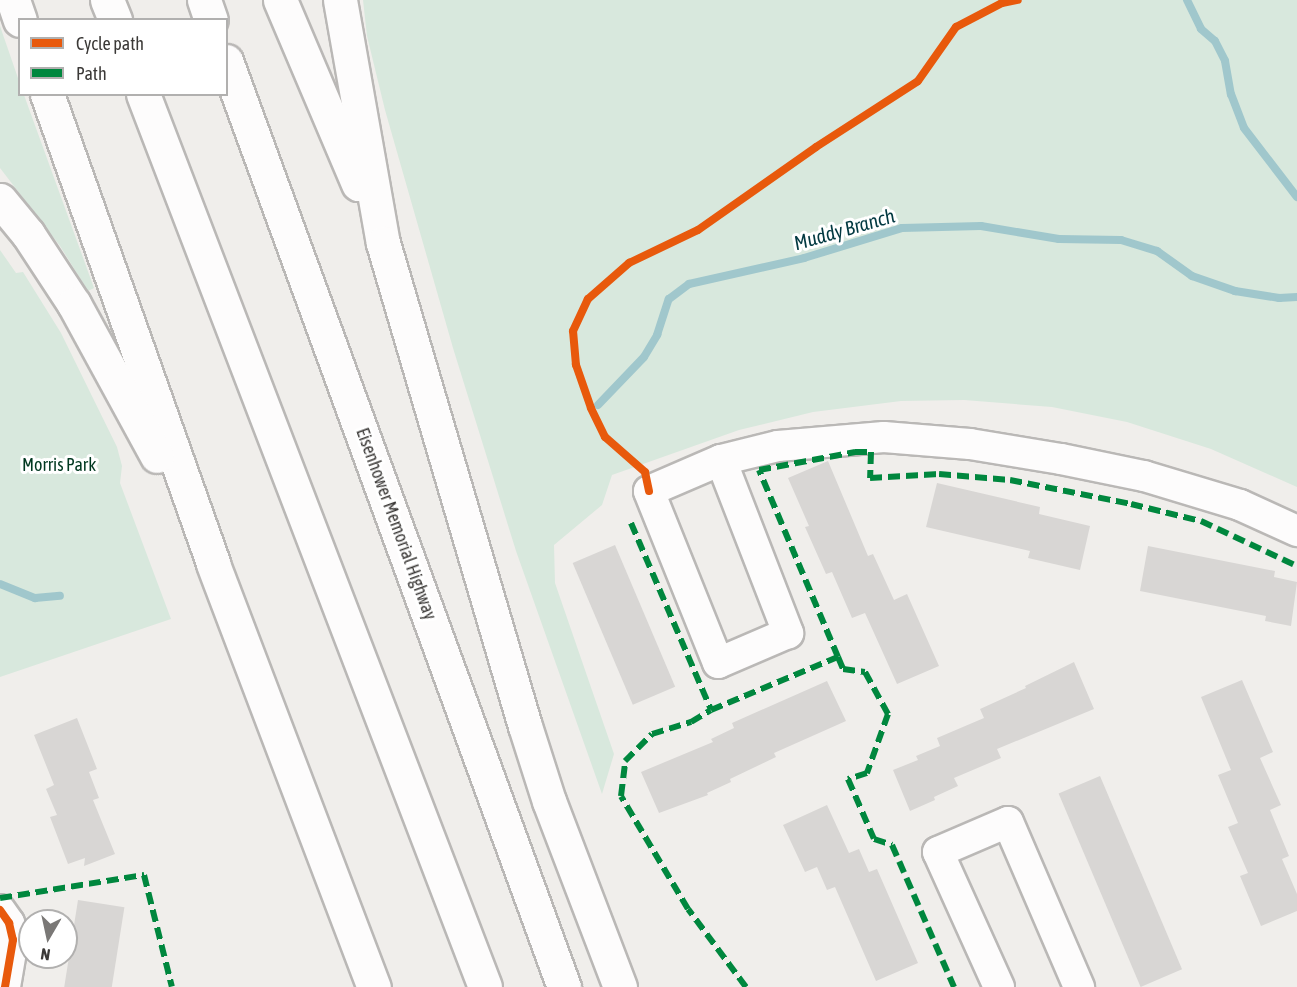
<!DOCTYPE html>
<html>
<head>
<meta charset="utf-8">
<style>
  body { margin:0 }
  #map { position:relative; width:1297px; height:987px; overflow:hidden; background:#f0eeeb; font-family:"Asap Condensed",sans-serif }
  div>[style] { position:absolute }
  [style*='--x'] { left:calc(var(--x)*1px); top:calc(var(--y)*1px); width:calc(var(--w)*1px); rotate:calc(var(--a)*1deg) }
  .green>* { inset:0; background:#d8e8dd }
  .stream>* { height:8px; margin:-4px; padding:0 4px; transform-origin:4px; border-radius:4px; background:#a0c7cc }
  .building>* { inset:0; background:#d8d6d4; transform-origin:0 0 }
  .roads { filter:drop-shadow(2px 0 #bab8b6) drop-shadow(-2px 0 #bab8b6) drop-shadow(0 2px #bab8b6) drop-shadow(0 -2px #bab8b6) }
  .minor>* { height:30px; margin:-15px; padding:0 15px; transform-origin:15px; border-radius:15px; background:#fdfcfc }
  .highway>* { height:33px; margin:-16.5px; padding:0 16.5px; transform-origin:16.5px; border-radius:16.5px; background:#fdfcfc }
  .quiet>* { height:6px; margin-top:-3px; transform-origin:0; background:repeating-linear-gradient(90deg,#00873e 0 12px,transparent 0 18px) }
  .cycleway>* { height:8px; margin:-4px; padding:0 4px; transform-origin:4px; border-radius:4px; background:#e8590c }
  span { translate:-50% -50%; white-space:nowrap; text-align:center; line-height:1.15; -webkit-text-stroke:6px #fff; paint-order:stroke }
  .park-label { font-size:18px; color:#003820 }
  .street-label { font-size:18px; color:#3b3937 }
  .water-label { font-size:20px; color:#023941; font-style:italic }
  .legend { position:absolute; left:18px; top:18px; width:210px; height:78px; box-sizing:border-box; background:#fff; border:2px solid #b1b0af; margin:0; padding:8px 10px; list-style:none; font-size:18px; color:#3b3937 }
  .legend li { display:flex; align-items:center; gap:12px; height:30px }
  .legend b { width:30px; border:2px solid #b1b0af }
  .north { position:absolute; left:18px; top:909px; width:60px; height:60px; box-sizing:border-box; background:#fff; border:2px solid #b1b0af; border-radius:50%; rotate:189deg; font-size:16px; font-weight:700; line-height:24px; text-align:center; color:#3b3937 }
  .north::after { content:''; display:block; margin:auto; width:21px; height:27px; background:#7a7876; clip-path:polygon(50% 0,100% 100%,50% 72%,0 100%) }
</style>
</head>
<body>
<div id="map">
  <div class="green">
    <i style="clip-path:polygon(363px 0,1297px 0,1297px 487px,1211px 449px,1127px 422px,1052px 407px,964px 400px,901px 401px,813px 412px,739px 430px,612px 475px,602px 505px,554px 545px,555px 583px,614px 754px,602px 794px,516px 551px,453px 348px,385px 110px,367px 36px)"></i>
    <i style="clip-path:polygon(0 26px,19px 81px,20px 94px,24px 95px,94px 288px,88px 291px,60px 246px,0 168px)"></i>
    <i style="clip-path:polygon(0 250px,16px 273px,23px 272px,61px 333px,117px 447px,122px 466px,120px 483px,171px 619px,0 677px)"></i>
  </div>
  <div class="stream">
    <i style="--x:1187;--y:0;--w:32;--a:64"></i>
    <i style="--x:1201;--y:29;--w:18;--a:41"></i>
    <i style="--x:1215;--y:41;--w:22;--a:63"></i>
    <i style="--x:1225;--y:61;--w:34;--a:80"></i>
    <i style="--x:1231;--y:94;--w:36;--a:69"></i>
    <i style="--x:1244;--y:128;--w:87;--a:52.5"></i>
    <i style="--x:598;--y:405;--w:66;--a:-46.2"></i>
    <i style="--x:644;--y:357;--w:26;--a:-59"></i>
    <i style="--x:657;--y:335;--w:38;--a:-72"></i>
    <i style="--x:669;--y:299;--w:25;--a:-37"></i>
    <i style="--x:689;--y:284;--w:118;--a:-12.7"></i>
    <i style="--x:804;--y:258;--w:102;--a:-17"></i>
    <i style="--x:902;--y:228;--w:79;--a:-1.5"></i>
    <i style="--x:981;--y:226;--w:79;--a:9.5"></i>
    <i style="--x:1059;--y:239;--w:62;--a:0.9"></i>
    <i style="--x:1121;--y:240;--w:38;--a:17"></i>
    <i style="--x:1157;--y:251;--w:43;--a:35.5"></i>
    <i style="--x:1192;--y:276;--w:46;--a:19.2"></i>
    <i style="--x:1235;--y:291;--w:45;--a:9"></i>
    <i style="--x:1279;--y:298;--w:18;--a:-3"></i>
    <i style="--x:0;--y:584;--w:38;--a:22"></i>
    <i style="--x:35;--y:598;--w:25;--a:-5"></i>
  </div>
  <div class="building">
    <i style="clip-path:polygon(828px 461px,868px 556px,873px 554px,894px 600px,907px 594px,939px 666px,897px 684px,865px 613px,852px 618px,832px 572px,826px 574px,805px 527px,809px 526px,788px 478px)"></i>
    <i style="clip-path:polygon(937px 483px,1040px 507px,1039px 514px,1090px 526px,1080px 570px,1028px 558px,1030px 551px,926px 527px)"></i>
    <i style="left:615px;top:545px;width:154px;height:46px;rotate:67deg"></i>
    <i style="clip-path:polygon(1148px 546px,1275px 571px,1274px 577px,1297px 582px,1291px 626px,1265px 621px,1266px 616px,1140px 591px)"></i>
    <i style="clip-path:polygon(1074px 662px,1094px 709px,997px 749px,1001px 758px,954px 778px,958px 786px,934px 797px,935px 800px,910px 811px,893px 770px,918px 760px,916px 756px,940px 746px,937px 738px,984px 718px,980px 709px,1026px 688px,1025px 686px)"></i>
    <i style="clip-path:polygon(1242px 680px,1273px 752px,1260px 758px,1281px 805px,1270px 810px,1289px 856px,1282px 859px,1297px 894px,1297px 911px,1261px 926px,1240px 876px,1248px 873px,1228px 827px,1238px 823px,1218px 775px,1231px 770px,1201px 697px)"></i>
    <i style="clip-path:polygon(827px 681px,846px 721px,774px 753px,776px 757px,730px 779px,731px 782px,707px 793px,708px 795px,659px 813px,641px 772px,713px 742px,711px 739px,734px 728px,732px 723px)"></i>
    <i style="clip-path:polygon(77px 718px,97px 769px,89px 772px,99px 798px,93px 800px,115px 854px,84px 866px,85px 858px,68px 864px,50px 817px,57px 815px,46px 789px,54px 785px,34px 735px)"></i>
    <i style="left:1100px;top:776px;width:210px;height:45px;rotate:67deg"></i>
    <i style="clip-path:polygon(827px 805px,849px 853px,859px 849px,869px 872px,877px 869px,918px 963px,876px 981px,835px 887px,827px 890px,817px 867px,805px 872px,783px 825px)"></i>
    <i style="left:78px;top:900px;width:47px;height:88px;rotate:9deg"></i>
  </div>
  <div class="roads">
    <div class="minor">
      <i style="--x:721;--y:460;--w:186;--a:68.8"></i>
      <i style="--x:788;--y:633;--w:76;--a:156.8"></i>
      <i style="--x:718;--y:663;--w:185;--a:-111.9"></i>
      <i style="--x:649;--y:491;--w:78;--a:-23.3"></i>
      <i style="--x:721;--y:460;--w:59;--a:-13.8"></i>
      <i style="--x:778;--y:446;--w:106;--a:-4.9"></i>
      <i style="--x:884;--y:437;--w:86;--a:4.7"></i>
      <i style="--x:970;--y:444;--w:92;--a:9.4"></i>
      <i style="--x:1061;--y:459;--w:85;--a:11.6"></i>
      <i style="--x:1144;--y:476;--w:100;--a:16.8"></i>
      <i style="--x:1240;--y:505;--w:63;--a:24.5"></i>
      <i style="--x:0;--y:910;--w:16;--a:55"></i>
      <i style="--x:9;--y:923;--w:17;--a:77"></i>
      <i style="--x:13;--y:940;--w:48;--a:99.7"></i>
      <i style="--x:999;--y:987;--w:148;--a:-114.3"></i>
      <i style="--x:938;--y:852;--w:76;--a:-23.2"></i>
      <i style="--x:1008;--y:822;--w:180;--a:66.7"></i>
    </div>
    <div class="highway">
      <i style="--x:13;--y:0;--w:21;--a:71"></i>
      <i style="--x:107;--y:0;--w:22;--a:68"></i>
      <i style="--x:204;--y:0;--w:21;--a:71"></i>
      <i style="--x:280;--y:0;--w:200;--a:67"></i>
      <i style="--x:340;--y:0;--w:247;--a:80"></i>
      <i style="--x:383;--y:243;--w:503;--a:73.62"></i>
      <i style="--x:525;--y:726;--w:79;--a:72.3"></i>
      <i style="--x:549;--y:801;--w:199;--a:69.1"></i>
      <i style="--x:226;--y:61;--w:986;--a:69.95"></i>
      <i style="--x:47;--y:94;--w:498;--a:70.5"></i>
      <i style="--x:213;--y:564;--w:453;--a:69.2"></i>
      <i style="--x:143;--y:94;--w:956;--a:69.04"></i>
      <i style="--x:0;--y:200;--w:44;--a:50.5"></i>
      <i style="--x:28;--y:234;--w:84;--a:56.7"></i>
      <i style="--x:74;--y:304;--w:173;--a:61.4"></i>
    </div>
  </div>
  <div class="quiet">
    <i style="--x:631;--y:523;--w:203;--a:66.8"></i>
    <i style="--x:838;--y:657;--w:203;--a:-112.9"></i>
    <i style="--x:759;--y:470;--w:98;--a:-10.6"></i>
    <i style="--x:855;--y:452;--w:16;--a:0"></i>
    <i style="--x:871;--y:452;--w:26;--a:92"></i>
    <i style="--x:870;--y:478;--w:69;--a:-3.3"></i>
    <i style="--x:939;--y:474;--w:71;--a:4.8"></i>
    <i style="--x:1010;--y:480;--w:123;--a:11.2"></i>
    <i style="--x:1131;--y:504;--w:72;--a:13.7"></i>
    <i style="--x:1201;--y:521;--w:106;--a:25.1"></i>
    <i style="--x:0;--y:898;--w:146;--a:-9.1"></i>
    <i style="--x:144;--y:875;--w:115;--a:76"></i>
    <i style="--x:746;--y:987;--w:97;--a:-126.6"></i>
    <i style="--x:688;--y:909;--w:131;--a:-120.7"></i>
    <i style="--x:621;--y:796;--w:35;--a:-83"></i>
    <i style="--x:625;--y:761;--w:38;--a:-45"></i>
    <i style="--x:652;--y:734;--w:41;--a:-17.1"></i>
    <i style="--x:691;--y:722;--w:23;--a:-31"></i>
    <i style="--x:711;--y:710;--w:138;--a:-22.7"></i>
    <i style="--x:838;--y:657;--w:13;--a:67"></i>
    <i style="--x:843;--y:669;--w:22;--a:8"></i>
    <i style="--x:865;--y:672;--w:48;--a:61.3"></i>
    <i style="--x:888;--y:714;--w:63;--a:109.6"></i>
    <i style="--x:867;--y:773;--w:20;--a:162"></i>
    <i style="--x:848;--y:779;--w:65;--a:66.6"></i>
    <i style="--x:874;--y:839;--w:19;--a:18"></i>
    <i style="--x:892;--y:845;--w:155;--a:66.4"></i>
  </div>
  <div class="cycleway">
    <i style="--x:649;--y:491;--w:19;--a:-102"></i>
    <i style="--x:645;--y:472;--w:53;--a:-138.8"></i>
    <i style="--x:605;--y:437;--w:32;--a:-116"></i>
    <i style="--x:591;--y:408;--w:46;--a:-109.2"></i>
    <i style="--x:576;--y:365;--w:34;--a:-95"></i>
    <i style="--x:573;--y:331;--w:35;--a:-65"></i>
    <i style="--x:588;--y:299;--w:55;--a:-41.3"></i>
    <i style="--x:629;--y:263;--w:76;--a:-25.6"></i>
    <i style="--x:698;--y:230;--w:144;--a:-35.1"></i>
    <i style="--x:816;--y:147;--w:121;--a:-32.9"></i>
    <i style="--x:918;--y:81;--w:66;--a:-54.9"></i>
    <i style="--x:956;--y:27;--w:52;--a:-27.6"></i>
    <i style="--x:1002;--y:3;--w:16;--a:-11"></i>
    <i style="--x:0;--y:910;--w:16;--a:55"></i>
    <i style="--x:9;--y:923;--w:17;--a:77"></i>
    <i style="--x:13;--y:940;--w:48;--a:99.7"></i>
  </div>
  <div class="park-label">
    <span style="left:59px;top:465px">Morris Park</span>
  </div>
  <div class="street-label">
    <span style="left:396px;top:524px;rotate:70deg">Eisenhower Memorial Highway</span>
  </div>
  <div class="water-label">
    <span style="left:844px;top:229px;rotate:-16deg">Muddy Branch</span>
  </div>
  <ul class="legend">
  <li><b style="height:8px;background:#e8590c"></b>Cycle path</li>
  <li><b style="height:8px;background:#00873e"></b>Path</li>
  </ul>
  <div class="north">N</div>
</div>
</body>
</html>
